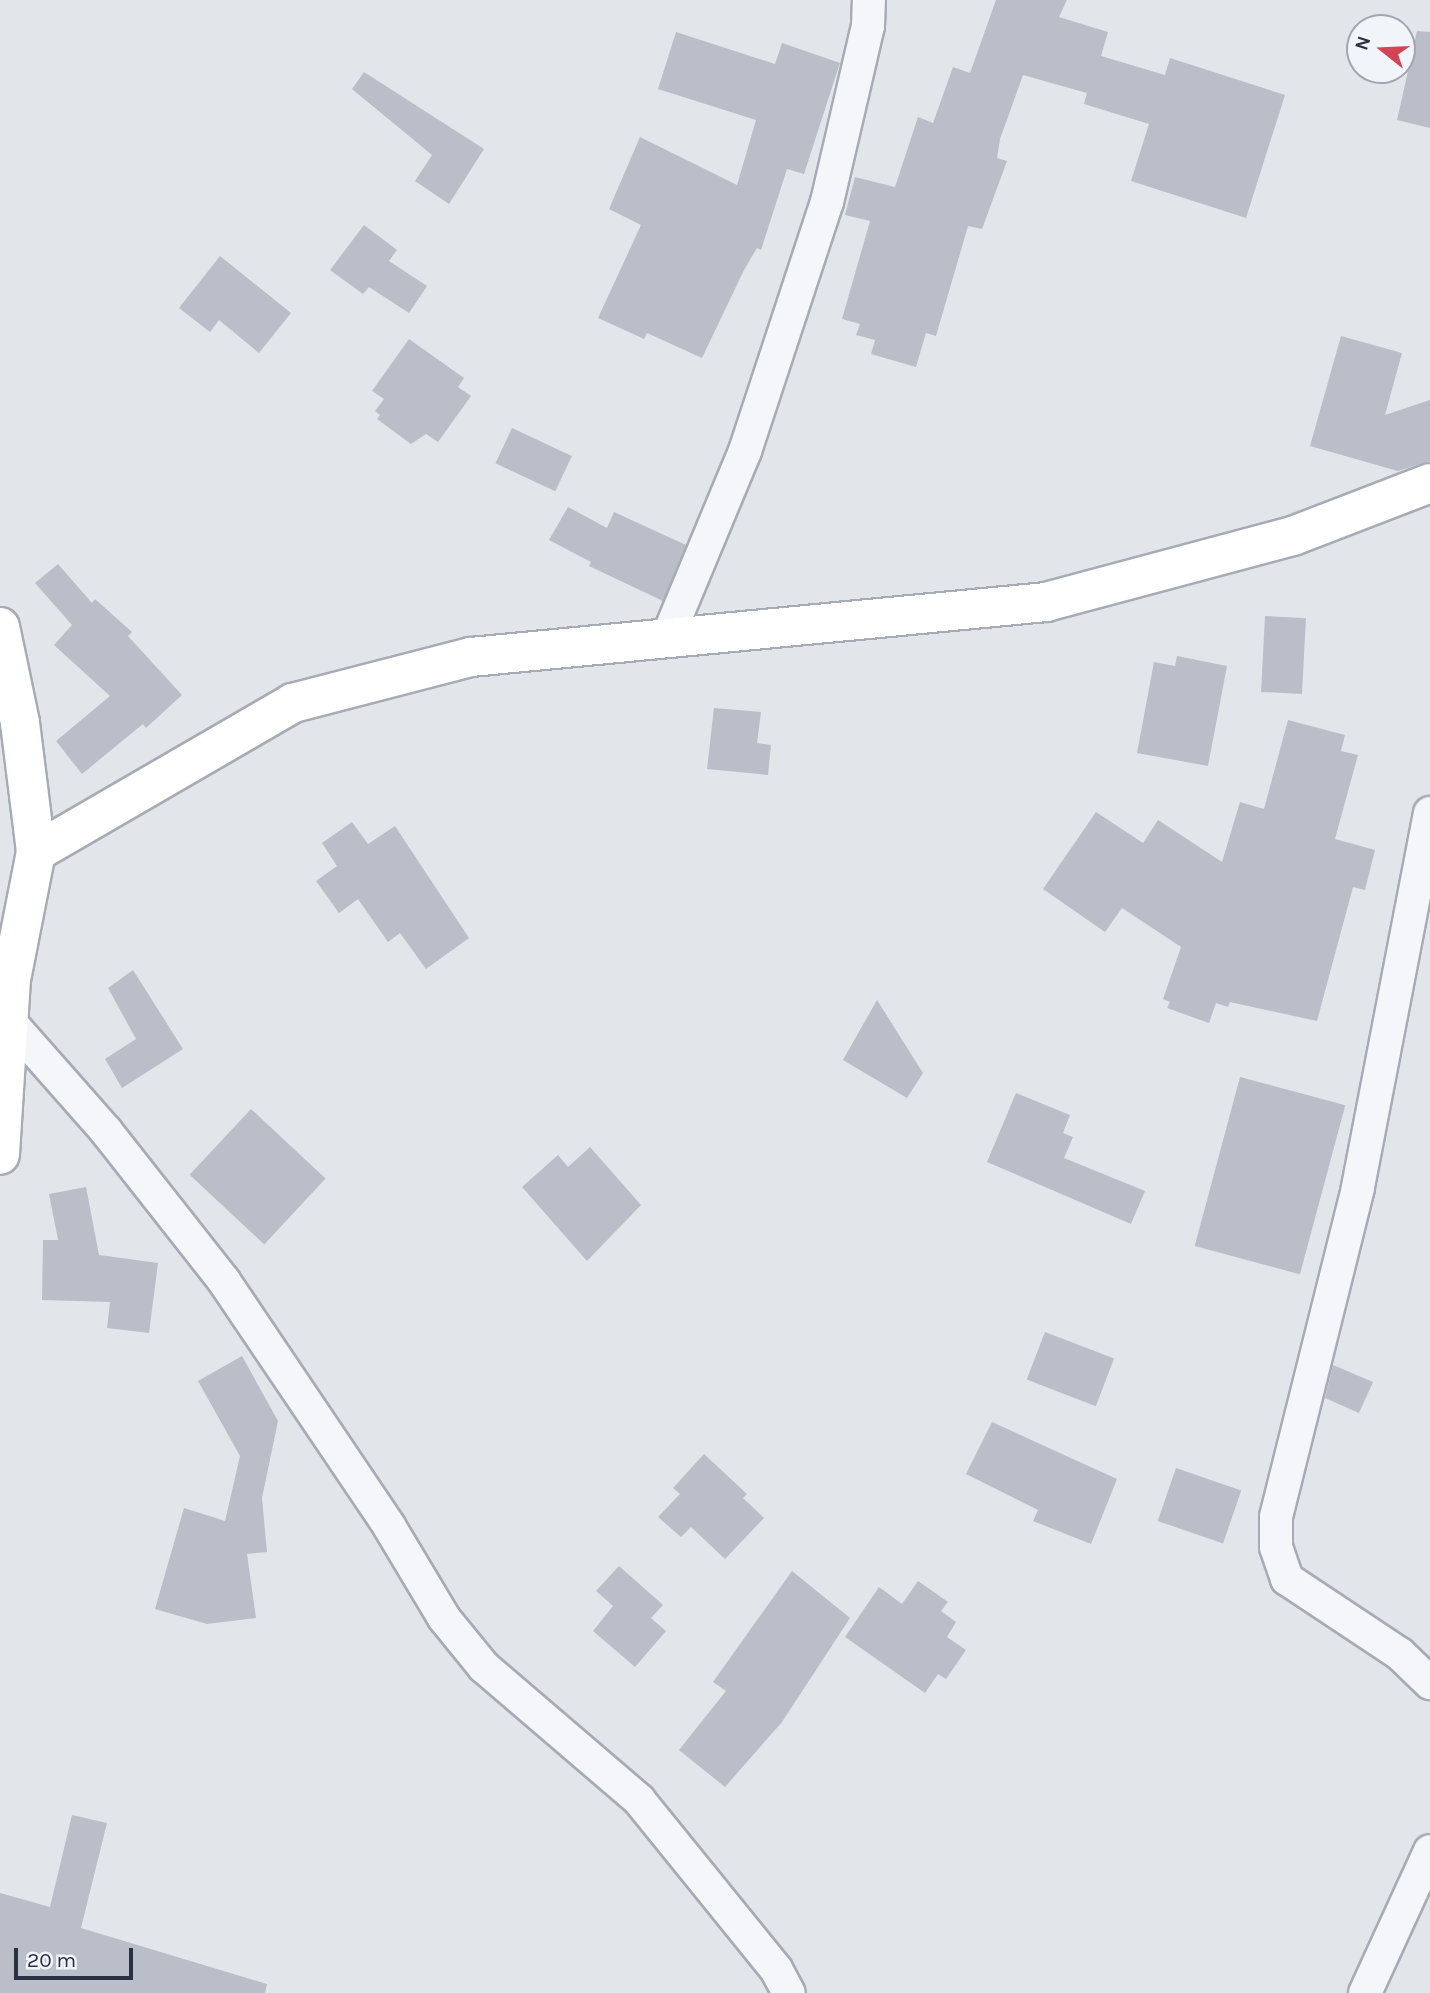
<!DOCTYPE html>
<html>
<head>
<meta charset="utf-8">
<style>
  body { margin:0 }
  #map { position:relative; width:1430px; height:1993px; overflow:hidden; background:#e2e5ea; font-family:Karla,sans-serif }
  div>[style] { position:absolute }
  [style*='--x'] { left:calc(var(--x)*1px); top:calc(var(--y)*1px); width:calc(var(--w)*1px); rotate:calc(var(--a)*1deg) }
  .building>* { inset:0; background:#b9bec8; transform-origin:0 0 }
  .roads { filter:drop-shadow(2px 0 #a7abb5) drop-shadow(-2px 0 #a7abb5) drop-shadow(0 2px #a7abb5) drop-shadow(0 -2px #a7abb5) }
  .street>* { height:32px; margin:-16px; padding:0 16px; transform-origin:16px; border-radius:16px; background:#f5f6f9 }
  .secondary>* { height:38px; margin:-19px; padding:0 19px; transform-origin:19px; border-radius:19px; background:#fff }
  span { translate:-50% -50%; white-space:nowrap; text-align:center; line-height:1.15; -webkit-text-stroke:5px #f1f4f8; paint-order:stroke }
  .north { position:absolute; left:1346px; top:14px; width:70px; height:70px; box-sizing:border-box; background:#f1f4f8; border:2px solid #a1a6b0; border-radius:50%; rotate:288deg; font-size:19px; font-weight:700; line-height:28px; text-align:center; color:#293143 }
  .north::after { content:''; display:block; margin:auto; width:24px; height:32px; background:#d24453; clip-path:polygon(50% 0,100% 100%,50% 72%,0 100%) }
  .scale { position:absolute; left:14px; top:1948px; width:119px; height:32px; box-sizing:border-box; border:4px solid #293143; border-top:0; padding-left:9px; font-size:21px; line-height:24px; white-space:nowrap; color:#293143; -webkit-text-stroke:5px #f1f4f8; paint-order:stroke }
</style>
</head>
<body>
<div id="map">
  <div class="building">
    <i style="clip-path:polygon(996px 0,1067px 0,1059px 17px,1108px 32px,1101px 56px,1165px 75px,1170px 58px,1285px 95px,1246px 218px,1131px 181px,1149px 124px,1084px 104px,1087px 93px,1023px 75px,1000px 139px,997px 158px,1007px 161px,982px 229px,968px 226px,936px 336px,926px 333px,916px 367px,871px 354px,875px 340px,856px 335px,860px 324px,842px 319px,870px 221px,845px 215px,855px 177px,895px 187px,918px 117px,933px 123px,953px 67px,970px 73px)"></i>
    <i style="clip-path:polygon(1417px 31px,1430px 32px,1430px 128px,1397px 120px)"></i>
    <i style="clip-path:polygon(676px 32px,775px 64px,782px 43px,840px 63px,804px 174px,787px 169px,761px 250px,757px 248px,744px 270px,702px 358px,647px 333px,644px 339px,598px 318px,641px 225px,609px 209px,640px 137px,737px 185px,756px 120px,658px 89px)"></i>
    <i style="clip-path:polygon(364px 72px,484px 149px,449px 204px,415px 181px,432px 155px,352px 89px)"></i>
    <i style="clip-path:polygon(364px 225px,397px 250px,389px 261px,427px 286px,409px 313px,369px 287px,363px 294px,330px 270px)"></i>
    <i style="clip-path:polygon(220px 256px,291px 313px,259px 353px,219px 320px,210px 332px,179px 308px)"></i>
    <i style="clip-path:polygon(1341px 336px,1402px 353px,1385px 415px,1430px 400px,1430px 461px,1398px 471px,1310px 446px)"></i>
    <i style="clip-path:polygon(409px 339px,464px 378px,458px 387px,471px 396px,438px 442px,426px 434px,411px 444px,377px 419px,380px 415px,375px 411px,384px 399px,372px 391px)"></i>
    <i style="left:512px;top:428px;width:66px;height:39px;rotate:25deg"></i>
    <i style="clip-path:polygon(568px 507px,607px 528px,614px 512px,686px 545px,663px 601px,589px 566px,591px 562px,549px 540px)"></i>
    <i style="clip-path:polygon(58px 564px,92px 603px,95px 599px,132px 632px,128px 636px,182px 695px,146px 728px,143px 724px,82px 774px,56px 741px,110px 696px,54px 645px,72px 625px,35px 583px)"></i>
    <i style="left:1265px;top:616px;width:41px;height:76px;rotate:3deg"></i>
    <i style="clip-path:polygon(1177px 656px,1227px 666px,1208px 766px,1137px 753px,1154px 662px,1175px 666px)"></i>
    <i style="clip-path:polygon(714px 708px,761px 712px,757px 743px,771px 745px,768px 775px,707px 769px)"></i>
    <i style="clip-path:polygon(1288px 720px,1345px 735px,1341px 751px,1358px 755px,1335px 839px,1375px 850px,1365px 890px,1353px 887px,1317px 1021px,1230px 1002px,1228px 1007px,1216px 1003px,1209px 1023px,1167px 1008px,1170px 1002px,1163px 999px,1181px 947px,1122px 908px,1105px 932px,1043px 889px,1096px 812px,1143px 843px,1158px 820px,1222px 862px,1240px 802px,1264px 809px)"></i>
    <i style="clip-path:polygon(352px 822px,368px 844px,395px 826px,469px 938px,426px 969px,400px 933px,388px 942px,358px 899px,339px 913px,316px 881px,337px 866px,322px 843px)"></i>
    <i style="clip-path:polygon(133px 970px,183px 1049px,122px 1088px,105px 1059px,136px 1039px,108px 988px)"></i>
    <i style="clip-path:polygon(877px 1000px,923px 1073px,907px 1098px,843px 1060px)"></i>
    <i style="left:1240px;top:1077px;width:109px;height:175px;rotate:15deg"></i>
    <i style="clip-path:polygon(1016px 1093px,1070px 1115px,1063px 1133px,1073px 1137px,1064px 1158px,1145px 1191px,1131px 1224px,987px 1162px)"></i>
    <i style="left:251px;top:1109px;width:102px;height:90px;rotate:43deg"></i>
    <i style="clip-path:polygon(590px 1147px,641px 1205px,587px 1261px,522px 1187px,558px 1155px,568px 1167px)"></i>
    <i style="clip-path:polygon(86px 1187px,99px 1255px,158px 1263px,149px 1333px,107px 1328px,110px 1302px,42px 1300px,43px 1240px,58px 1240px,49px 1194px)"></i>
    <i style="left:1045px;top:1332px;width:74px;height:51px;rotate:21deg"></i>
    <i style="clip-path:polygon(242px 1356px,278px 1421px,262px 1498px,267px 1552px,247px 1554px,256px 1618px,207px 1624px,155px 1609px,184px 1508px,225px 1521px,240px 1456px,198px 1381px)"></i>
    <i style="clip-path:polygon(1333px 1365px,1373px 1382px,1359px 1413px,1325px 1398px)"></i>
    <i style="clip-path:polygon(992px 1422px,1117px 1479px,1091px 1544px,1033px 1521px,1038px 1510px,966px 1474px)"></i>
    <i style="clip-path:polygon(704px 1454px,747px 1494px,743px 1498px,764px 1518px,725px 1559px,691px 1527px,681px 1537px,658px 1517px,680px 1494px,673px 1488px)"></i>
    <i style="left:1176px;top:1468px;width:69px;height:56px;rotate:19deg"></i>
    <i style="clip-path:polygon(619px 1566px,663px 1605px,651px 1618px,666px 1631px,635px 1667px,593px 1631px,613px 1606px,596px 1591px)"></i>
    <i style="clip-path:polygon(792px 1571px,850px 1618px,782px 1722px,725px 1787px,679px 1750px,726px 1691px,713px 1682px)"></i>
    <i style="clip-path:polygon(918px 1581px,948px 1602px,941px 1611px,956px 1622px,947px 1637px,966px 1650px,946px 1679px,938px 1674px,925px 1693px,845px 1637px,879px 1587px,902px 1604px)"></i>
    <i style="clip-path:polygon(72px 1815px,107px 1823px,81px 1928px,267px 1984px,265px 1993px,0 1993px,0 1893px,50px 1907px)"></i>
  </div>
  <div class="roads">
    <div class="street">
      <i style="--x:668;--y:636;--w:200;--a:-67.4"></i>
      <i style="--x:745;--y:451;--w:262;--a:-71.8"></i>
      <i style="--x:827;--y:202;--w:181;--a:-76.9"></i>
      <i style="--x:868;--y:26;--w:26;--a:-88"></i>
      <i style="--x:1430;--y:813;--w:382;--a:100.9"></i>
      <i style="--x:1358;--y:1188;--w:339;--a:104"></i>
      <i style="--x:1276;--y:1517;--w:30;--a:90"></i>
      <i style="--x:1276;--y:1547;--w:34;--a:71"></i>
      <i style="--x:1287;--y:1579;--w:136;--a:33.6"></i>
      <i style="--x:1400;--y:1654;--w:42;--a:44"></i>
      <i style="--x:10;--y:1022;--w:145;--a:48.6"></i>
      <i style="--x:106;--y:1131;--w:191;--a:51.8"></i>
      <i style="--x:224;--y:1281;--w:295;--a:56"></i>
      <i style="--x:389;--y:1526;--w:107;--a:59.1"></i>
      <i style="--x:444;--y:1618;--w:63;--a:50.8"></i>
      <i style="--x:484;--y:1667;--w:204;--a:40.6"></i>
      <i style="--x:639;--y:1800;--w:218;--a:51"></i>
      <i style="--x:776;--y:1969;--w:27;--a:62"></i>
      <i style="--x:1365;--y:1993;--w:156;--a:-65.4"></i>
    </div>
    <div class="secondary">
      <i style="--x:0;--y:627;--w:98;--a:78.2"></i>
      <i style="--x:20;--y:723;--w:130;--a:82.9"></i>
      <i style="--x:36;--y:852;--w:129;--a:101.1"></i>
      <i style="--x:11;--y:979;--w:176;--a:93.6"></i>
      <i style="--x:36;--y:852;--w:297;--a:-30.1"></i>
      <i style="--x:293;--y:703;--w:184;--a:-14.5"></i>
      <i style="--x:471;--y:657;--w:578;--a:-5.46"></i>
      <i style="--x:1046;--y:602;--w:256;--a:-15"></i>
      <i style="--x:1293;--y:536;--w:147;--a:-21.1"></i>
    </div>
  </div>
  <div class="north">N</div>
  <div class="scale">20 m</div>
</div>
</body>
</html>
